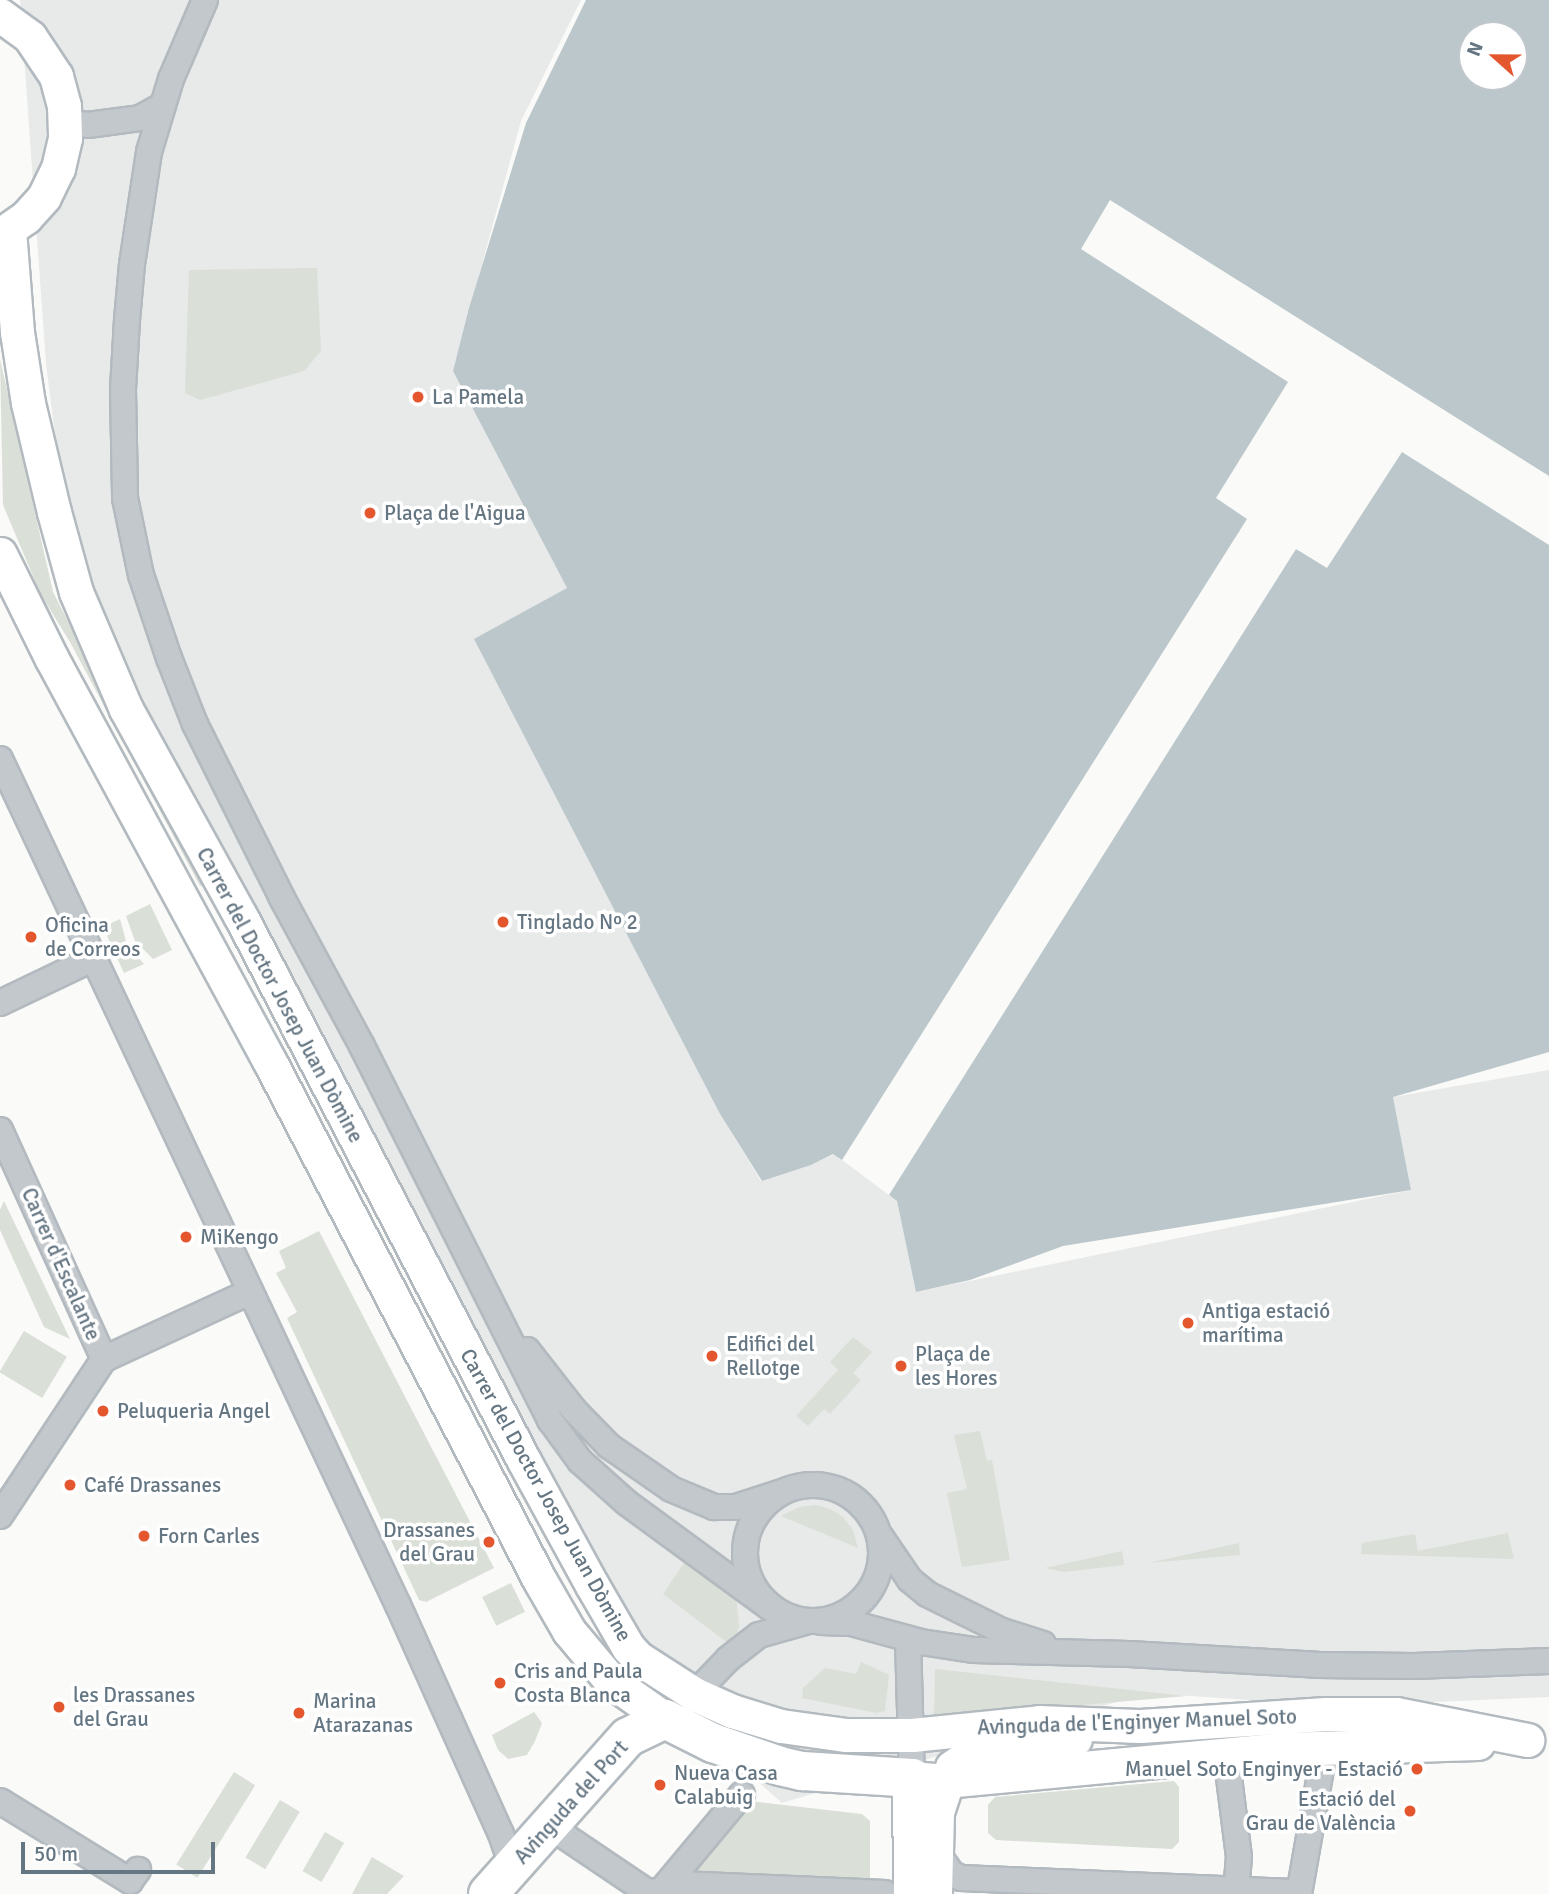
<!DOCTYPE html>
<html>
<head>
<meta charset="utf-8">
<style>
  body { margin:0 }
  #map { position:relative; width:1549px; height:1894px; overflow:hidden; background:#fafaf8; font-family:Signika,sans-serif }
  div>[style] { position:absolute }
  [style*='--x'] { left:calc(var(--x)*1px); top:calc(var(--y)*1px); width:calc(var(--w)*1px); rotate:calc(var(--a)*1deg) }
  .built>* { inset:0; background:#e8e9e9 }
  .green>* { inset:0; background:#dadfd7; transform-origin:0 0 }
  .water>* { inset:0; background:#bbc7cb }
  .roads { filter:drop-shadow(2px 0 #b3babf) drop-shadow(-2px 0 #b3babf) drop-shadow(0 2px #b3babf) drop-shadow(0 -2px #b3babf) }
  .street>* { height:24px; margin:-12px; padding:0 12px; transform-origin:12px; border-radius:12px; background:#c3c8cc }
  .street>.ring { margin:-12px; padding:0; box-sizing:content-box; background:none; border:24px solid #c3c8cc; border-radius:50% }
  .secondary>* { height:33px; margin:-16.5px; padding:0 16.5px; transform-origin:16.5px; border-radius:16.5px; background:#fff }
  .primary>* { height:38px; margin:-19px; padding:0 19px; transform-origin:19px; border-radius:19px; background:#fff }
  .dots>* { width:19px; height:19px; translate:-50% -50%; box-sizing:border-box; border:4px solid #fff; border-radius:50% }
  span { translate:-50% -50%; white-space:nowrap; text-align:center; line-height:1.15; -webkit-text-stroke:7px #fff; paint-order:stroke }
  .poi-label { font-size:21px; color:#657683 }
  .left { translate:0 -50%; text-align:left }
  .right { translate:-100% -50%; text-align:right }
  .street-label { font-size:21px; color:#657683 }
  .north { position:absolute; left:1458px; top:21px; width:70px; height:70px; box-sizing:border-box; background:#fff; border:2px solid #c1c8cd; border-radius:50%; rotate:291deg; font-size:19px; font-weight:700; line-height:28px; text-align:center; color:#657683 }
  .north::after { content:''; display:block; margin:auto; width:24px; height:32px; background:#e4572e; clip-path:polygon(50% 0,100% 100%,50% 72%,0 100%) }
  .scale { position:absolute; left:21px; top:1842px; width:194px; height:32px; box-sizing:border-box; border:4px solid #657683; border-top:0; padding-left:9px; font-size:21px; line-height:24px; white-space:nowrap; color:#657683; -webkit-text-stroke:5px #fff; paint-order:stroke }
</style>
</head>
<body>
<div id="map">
  <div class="built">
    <i style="clip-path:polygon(20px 0,581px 0,521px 121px,453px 371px,567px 588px,475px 639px,720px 1114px,761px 1181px,811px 1165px,834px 1154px,897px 1201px,916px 1292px,1411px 1190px,1393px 1097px,1549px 1070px,1549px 1697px,1341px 1706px,1146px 1693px,782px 1803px,604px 1645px,497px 1406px,103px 629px,65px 513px,46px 364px)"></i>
  </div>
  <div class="green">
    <i style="clip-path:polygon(317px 268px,321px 351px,304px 371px,200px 400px,185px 393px,189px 270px)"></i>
    <i style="clip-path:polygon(0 359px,53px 592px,203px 885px,200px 886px,70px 642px,41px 595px,3px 505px)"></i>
    <i style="clip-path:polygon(150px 904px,172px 950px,153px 959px,135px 941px,126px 916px)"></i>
    <i style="clip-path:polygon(120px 919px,127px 945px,144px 964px,124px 973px,103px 927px)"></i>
    <i style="clip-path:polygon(4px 1201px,70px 1339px,44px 1327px,0 1230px,0 1210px)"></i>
    <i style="clip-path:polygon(319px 1231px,494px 1568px,426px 1602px,419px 1600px,287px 1318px,297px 1312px,276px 1273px,286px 1268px,279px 1251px)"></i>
    <i style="left:24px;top:1331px;width:50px;height:48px;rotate:31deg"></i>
    <i style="clip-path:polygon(853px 1337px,872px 1352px,853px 1373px,861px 1380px,830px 1414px,824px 1409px,808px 1426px,796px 1416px,838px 1370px,830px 1362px)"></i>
    <i style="clip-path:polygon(980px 1431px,987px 1461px,992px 1460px,1010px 1560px,962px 1567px,947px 1493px,967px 1489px,954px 1435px)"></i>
    <i style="clip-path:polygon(815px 1505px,830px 1509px,843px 1517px,853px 1530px,858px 1548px,781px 1516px,799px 1507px)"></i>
    <i style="clip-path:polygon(1508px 1533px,1514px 1559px,1361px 1554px,1362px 1543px,1415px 1534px,1418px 1551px)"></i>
    <i style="clip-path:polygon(1239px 1543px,1240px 1555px,1148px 1563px)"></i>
    <i style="clip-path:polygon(1122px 1551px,1124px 1565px,1064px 1572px,1045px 1568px)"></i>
    <i style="clip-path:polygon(686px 1560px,736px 1595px,739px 1626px,737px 1634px,729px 1644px,663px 1594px)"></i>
    <i style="left:511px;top:1583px;width:32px;height:32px;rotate:64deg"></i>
    <i style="clip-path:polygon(861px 1662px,889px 1675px,885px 1711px,877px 1713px,802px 1698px,803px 1688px,825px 1668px,856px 1674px)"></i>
    <i style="clip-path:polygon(935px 1669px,1186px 1696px,934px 1718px)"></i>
    <i style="clip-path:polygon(534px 1712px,542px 1723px,535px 1741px,527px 1755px,508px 1759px,498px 1750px,492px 1735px)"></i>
    <i style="left:234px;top:1772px;width:25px;height:109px;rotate:32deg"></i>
    <i style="clip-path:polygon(1174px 1781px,1179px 1787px,1179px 1842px,1172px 1849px,996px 1840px,988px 1833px,988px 1805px,995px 1797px)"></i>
    <i style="left:280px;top:1800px;width:23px;height:67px;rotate:31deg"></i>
    <i style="clip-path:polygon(741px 1800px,862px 1814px,870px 1821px,870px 1894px,680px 1884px)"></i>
    <i style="left:325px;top:1832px;width:22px;height:45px;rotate:30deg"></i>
    <i style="clip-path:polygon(372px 1857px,404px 1876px,387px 1894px,352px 1894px)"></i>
  </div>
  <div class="water">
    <i style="clip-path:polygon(evenodd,586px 0,1549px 0,1549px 476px,1110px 200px,1081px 249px,1288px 382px,1216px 498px,1247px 519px,842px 1160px,833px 1154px,811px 1165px,762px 1181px,720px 1114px,474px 639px,567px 588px,453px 371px,469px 308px,526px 123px,586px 0,1514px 35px,1514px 77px,1472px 77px,1472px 35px,1514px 35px)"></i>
    <i style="clip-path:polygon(1402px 452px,1549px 545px,1549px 1052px,1393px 1097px,1411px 1190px,1063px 1246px,970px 1280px,916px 1292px,897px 1201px,889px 1195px,1296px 549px,1327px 568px)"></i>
  </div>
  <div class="roads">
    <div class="street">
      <i style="--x:205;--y:0;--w:86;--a:113.3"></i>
      <i style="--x:171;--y:79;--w:76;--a:106.8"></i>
      <i style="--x:149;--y:152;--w:113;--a:98.6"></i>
      <i style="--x:132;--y:264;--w:56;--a:95.1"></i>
      <i style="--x:127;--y:320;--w:70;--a:93.3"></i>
      <i style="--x:123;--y:390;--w:108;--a:88.9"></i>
      <i style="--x:125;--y:498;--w:79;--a:78.3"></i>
      <i style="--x:141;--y:575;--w:88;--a:71.4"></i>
      <i style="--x:169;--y:658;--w:71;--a:68.5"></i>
      <i style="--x:195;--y:724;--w:195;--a:63.4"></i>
      <i style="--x:282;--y:898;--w:168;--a:61.6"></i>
      <i style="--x:362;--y:1046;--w:419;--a:63.3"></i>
      <i style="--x:550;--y:1420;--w:51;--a:53.8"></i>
      <i style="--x:580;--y:1461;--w:63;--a:41.8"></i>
      <i style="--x:627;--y:1503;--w:180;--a:36.2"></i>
      <i style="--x:65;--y:122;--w:23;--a:7"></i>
      <i style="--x:88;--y:125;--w:52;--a:-7.7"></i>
      <i style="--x:140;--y:118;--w:26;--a:-29"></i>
      <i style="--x:0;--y:759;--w:935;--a:64.81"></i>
      <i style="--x:398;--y:1605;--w:251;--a:65.8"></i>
      <i style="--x:501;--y:1834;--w:34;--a:71"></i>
      <i style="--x:0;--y:1003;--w:104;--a:-25.6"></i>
      <i style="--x:0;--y:1130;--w:252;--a:65.6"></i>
      <i style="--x:527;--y:1350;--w:76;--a:51.9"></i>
      <i style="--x:574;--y:1410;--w:50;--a:45.8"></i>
      <i style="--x:609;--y:1446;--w:75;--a:34.7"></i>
      <i style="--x:671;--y:1489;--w:47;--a:22.7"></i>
      <i style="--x:714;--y:1507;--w:22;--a:0"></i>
      <i style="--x:736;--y:1507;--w:48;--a:-18.1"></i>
      <i class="ring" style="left:745px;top:1485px;width:112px;height:112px"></i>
      <i style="--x:0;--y:1516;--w:188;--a:-56.5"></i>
      <i style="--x:104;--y:1359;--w:161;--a:-24.7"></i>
      <i style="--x:880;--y:1536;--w:53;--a:55.7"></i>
      <i style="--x:910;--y:1580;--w:22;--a:39"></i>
      <i style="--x:927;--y:1594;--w:84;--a:26.3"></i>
      <i style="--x:1002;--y:1631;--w:43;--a:17.6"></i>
      <i style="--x:821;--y:1622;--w:30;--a:2"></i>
      <i style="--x:851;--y:1623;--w:73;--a:15.2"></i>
      <i style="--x:921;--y:1642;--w:54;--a:8.6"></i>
      <i style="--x:974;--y:1650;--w:155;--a:1.5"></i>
      <i style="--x:1129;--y:1654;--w:188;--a:3.3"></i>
      <i style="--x:1317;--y:1665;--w:97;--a:0.6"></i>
      <i style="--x:1414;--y:1666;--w:135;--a:-2.1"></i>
      <i style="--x:908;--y:1639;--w:139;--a:88.4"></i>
      <i style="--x:685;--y:1704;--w:62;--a:-46.3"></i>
      <i style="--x:728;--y:1659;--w:39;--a:-38"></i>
      <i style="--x:759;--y:1635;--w:48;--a:-15.8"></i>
      <i style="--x:1226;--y:1754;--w:104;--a:82.8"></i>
      <i style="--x:1239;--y:1857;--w:33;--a:95"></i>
      <i style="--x:0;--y:1801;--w:153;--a:31.6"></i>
      <i style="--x:130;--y:1881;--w:14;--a:-54"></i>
      <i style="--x:548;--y:1825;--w:118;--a:34"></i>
      <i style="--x:646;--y:1891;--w:15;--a:4"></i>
      <i style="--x:661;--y:1892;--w:21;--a:-23"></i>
      <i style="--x:680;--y:1884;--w:205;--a:2.5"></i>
      <i style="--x:935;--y:1850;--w:29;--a:55"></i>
      <i style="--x:952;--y:1874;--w:10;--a:24"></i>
      <i style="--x:961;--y:1878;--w:338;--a:2.4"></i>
      <i style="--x:661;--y:1891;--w:126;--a:-50.1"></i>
      <i style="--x:1299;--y:1894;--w:149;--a:-80"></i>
    </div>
    <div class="secondary">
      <i style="--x:0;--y:15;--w:37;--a:36"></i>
      <i style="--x:30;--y:37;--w:47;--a:56.3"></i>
      <i style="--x:56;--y:76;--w:31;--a:75"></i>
      <i style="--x:64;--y:106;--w:32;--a:88"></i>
      <i style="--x:65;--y:138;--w:31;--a:103"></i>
      <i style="--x:58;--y:168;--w:32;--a:116"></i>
      <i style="--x:44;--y:197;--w:27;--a:132"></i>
      <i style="--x:26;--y:217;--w:32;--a:145"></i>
      <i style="--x:9;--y:230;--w:102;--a:85.5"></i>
      <i style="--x:17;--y:332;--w:72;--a:81.2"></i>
      <i style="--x:28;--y:403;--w:112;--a:76.6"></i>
      <i style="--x:54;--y:512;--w:83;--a:74.6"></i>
      <i style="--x:76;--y:592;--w:127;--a:66.9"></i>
      <i style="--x:126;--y:709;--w:238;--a:61.1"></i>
      <i style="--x:241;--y:917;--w:611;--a:62.51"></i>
      <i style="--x:523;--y:1459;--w:144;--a:61.3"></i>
      <i style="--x:592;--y:1585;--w:72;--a:59.9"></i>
      <i style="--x:628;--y:1647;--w:15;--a:48"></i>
      <i style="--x:638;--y:1658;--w:67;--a:32.7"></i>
      <i style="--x:694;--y:1694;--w:42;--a:24.1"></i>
      <i style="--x:732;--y:1711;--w:51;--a:17"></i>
      <i style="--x:781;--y:1726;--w:66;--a:7.9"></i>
      <i style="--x:846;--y:1735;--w:66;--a:0"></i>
      <i style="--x:912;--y:1735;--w:128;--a:-5.8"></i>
      <i style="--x:1039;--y:1722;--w:101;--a:2.3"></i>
      <i style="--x:1140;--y:1726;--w:186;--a:-3.7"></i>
      <i style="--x:1326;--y:1714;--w:70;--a:0"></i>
      <i style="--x:1396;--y:1714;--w:134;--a:11.2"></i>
      <i style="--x:0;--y:554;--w:117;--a:63.7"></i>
      <i style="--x:52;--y:659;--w:458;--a:61.6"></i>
      <i style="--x:270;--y:1062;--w:583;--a:62.51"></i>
      <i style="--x:539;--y:1579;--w:60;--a:60"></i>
      <i style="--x:569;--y:1631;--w:65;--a:50"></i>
      <i style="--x:611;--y:1681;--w:66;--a:35.1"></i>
      <i style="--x:912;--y:1778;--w:33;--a:5"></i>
      <i style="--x:945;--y:1781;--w:342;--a:-5.4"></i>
      <i style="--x:1285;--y:1749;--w:193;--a:-1.8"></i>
      <i style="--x:935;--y:1894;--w:82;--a:-88.6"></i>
      <i style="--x:937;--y:1812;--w:47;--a:-71.6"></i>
      <i style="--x:952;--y:1767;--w:23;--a:-34"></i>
      <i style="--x:971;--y:1754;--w:105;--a:-8.2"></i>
    </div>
    <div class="primary">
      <i style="--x:488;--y:1894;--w:210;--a:-48.3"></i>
      <i style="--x:628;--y:1737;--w:41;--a:-25.9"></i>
      <i style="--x:665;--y:1719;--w:54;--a:26.6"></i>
      <i style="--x:713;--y:1743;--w:71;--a:18.9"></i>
      <i style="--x:780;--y:1766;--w:23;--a:13"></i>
      <i style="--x:802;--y:1771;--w:110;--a:3.6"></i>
      <i style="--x:912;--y:1778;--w:116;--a:89.5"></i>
    </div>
  </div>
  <div class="dots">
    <i style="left:418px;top:397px;background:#e4572e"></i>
    <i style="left:370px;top:513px;background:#e4572e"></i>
    <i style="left:503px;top:922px;background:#e4572e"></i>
    <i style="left:31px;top:937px;background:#e4572e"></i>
    <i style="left:186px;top:1237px;background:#e4572e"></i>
    <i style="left:1188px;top:1323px;background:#e4572e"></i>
    <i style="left:712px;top:1356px;background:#e4572e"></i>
    <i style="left:901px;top:1366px;background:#e4572e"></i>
    <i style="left:103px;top:1411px;background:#e4572e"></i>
    <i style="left:70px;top:1485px;background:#e4572e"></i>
    <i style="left:144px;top:1536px;background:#e4572e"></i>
    <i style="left:489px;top:1542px;background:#e4572e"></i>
    <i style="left:500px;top:1683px;background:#e4572e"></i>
    <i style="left:59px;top:1707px;background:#e4572e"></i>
    <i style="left:299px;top:1713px;background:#e4572e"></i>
    <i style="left:1417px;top:1769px;background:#e4572e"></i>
    <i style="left:660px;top:1785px;background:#e4572e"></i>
    <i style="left:1410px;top:1811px;background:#e4572e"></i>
  </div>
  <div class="poi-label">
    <span class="left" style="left:432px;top:397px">La Pamela</span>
    <span class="left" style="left:384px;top:513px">Plaça de l'Aigua</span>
    <span class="left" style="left:517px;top:922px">Tinglado Nº 2</span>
    <span class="left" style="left:45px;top:937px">Oficina<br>de Correos</span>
    <span class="left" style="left:200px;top:1237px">MiKengo</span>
    <span class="left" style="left:1202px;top:1323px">Antiga estació<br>marítima</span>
    <span class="left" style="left:726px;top:1356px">Edifici del<br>Rellotge</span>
    <span class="left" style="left:915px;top:1366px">Plaça de<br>les Hores</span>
    <span class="left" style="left:117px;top:1411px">Peluqueria Angel</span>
    <span class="left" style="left:84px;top:1485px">Café Drassanes</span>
    <span class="right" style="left:475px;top:1542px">Drassanes<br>del Grau</span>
    <span class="left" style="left:158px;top:1536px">Forn Carles</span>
    <span class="left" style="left:514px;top:1683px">Cris and Paula<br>Costa Blanca</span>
    <span class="left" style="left:73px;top:1707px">les Drassanes<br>del Grau</span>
    <span class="left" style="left:313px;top:1713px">Marina<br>Atarazanas</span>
    <span class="right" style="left:1403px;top:1769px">Manuel Soto Enginyer - Estació</span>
    <span class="left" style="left:674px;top:1785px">Nueva Casa<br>Calabuig</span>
    <span class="right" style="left:1396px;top:1811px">Estació del<br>Grau de València</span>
  </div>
  <div class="street-label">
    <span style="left:280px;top:995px;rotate:62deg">Carrer del Doctor Josep Juan Dòmine</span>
    <span style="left:61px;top:1264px;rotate:66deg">Carrer d'Escalante</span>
    <span style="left:546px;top:1495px;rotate:61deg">Carrer del Doctor Josep Juan Dòmine</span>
    <span style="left:1137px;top:1722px;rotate:-2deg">Avinguda de l'Enginyer Manuel Soto</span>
    <span style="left:571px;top:1802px;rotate:-48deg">Avinguda del Port</span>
  </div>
  <div class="north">N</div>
  <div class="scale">50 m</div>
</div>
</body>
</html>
